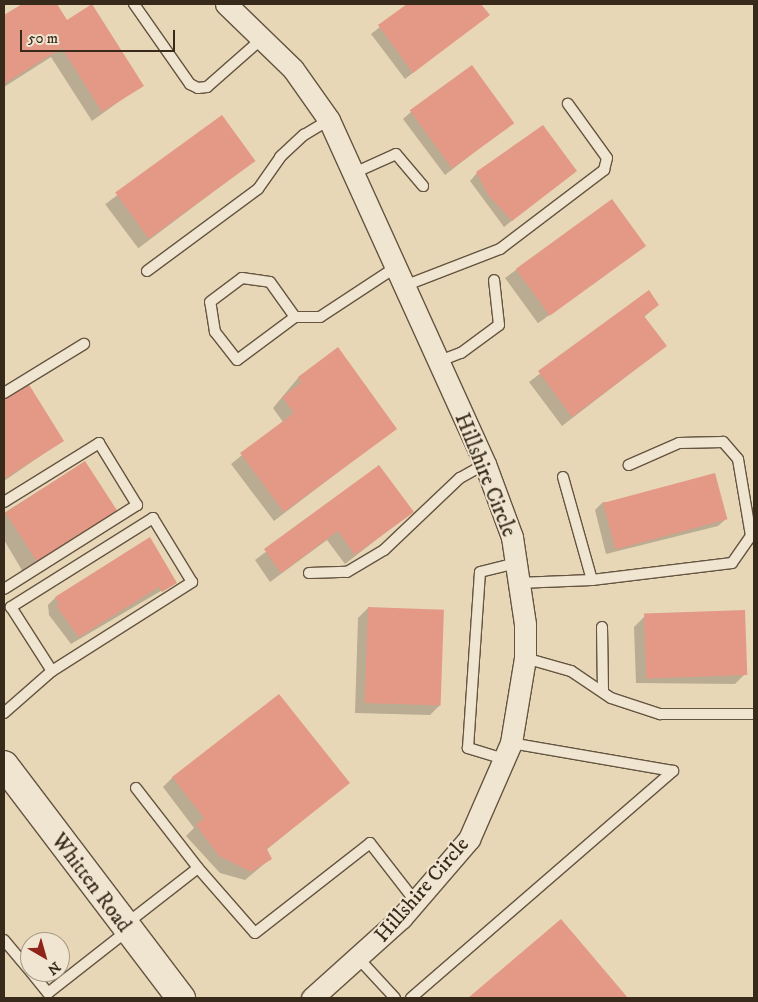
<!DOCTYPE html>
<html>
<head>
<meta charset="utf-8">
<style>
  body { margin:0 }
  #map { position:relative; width:758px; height:1002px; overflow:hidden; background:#e8d7b7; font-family:"IM FELL DW Pica",serif }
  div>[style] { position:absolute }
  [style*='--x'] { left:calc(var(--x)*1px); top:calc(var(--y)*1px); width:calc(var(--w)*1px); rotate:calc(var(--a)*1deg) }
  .shadow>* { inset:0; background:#0003; transform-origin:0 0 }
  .building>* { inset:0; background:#e39985; transform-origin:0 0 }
  .roads { filter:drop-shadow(1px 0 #645541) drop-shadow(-1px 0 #645541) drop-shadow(0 1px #645541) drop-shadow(0 -1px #645541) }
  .lane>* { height:10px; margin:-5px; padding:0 5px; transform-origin:5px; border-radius:5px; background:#f0e5d0 }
  .street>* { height:21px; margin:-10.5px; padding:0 10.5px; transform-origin:10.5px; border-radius:10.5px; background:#f0e5d0 }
  .secondary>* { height:28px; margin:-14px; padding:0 14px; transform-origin:14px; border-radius:14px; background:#f0e5d0 }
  span { translate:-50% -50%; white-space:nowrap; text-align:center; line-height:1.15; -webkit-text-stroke:4px #f0e5d0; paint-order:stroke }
  .street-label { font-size:21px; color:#382a1a }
  .frame { position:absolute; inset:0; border:5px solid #382a1a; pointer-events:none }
  .north { position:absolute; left:20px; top:932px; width:50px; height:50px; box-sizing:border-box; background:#f0e5d0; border:1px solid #a69a87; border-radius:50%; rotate:142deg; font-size:14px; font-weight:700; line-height:20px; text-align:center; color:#382a1a }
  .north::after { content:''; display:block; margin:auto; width:18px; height:22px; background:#8f2418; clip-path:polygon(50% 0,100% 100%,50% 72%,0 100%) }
  .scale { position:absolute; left:20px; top:30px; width:155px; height:22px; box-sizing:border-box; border:2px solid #382a1a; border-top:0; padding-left:6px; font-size:15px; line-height:18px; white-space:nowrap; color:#382a1a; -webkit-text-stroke:4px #f0e5d0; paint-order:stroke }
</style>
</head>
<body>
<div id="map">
  <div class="shadow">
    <i style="clip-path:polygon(24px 4px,56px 4px,67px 21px,142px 85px,92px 121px,51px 57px,4px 87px,4px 17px)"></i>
    <i style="clip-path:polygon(409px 4px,479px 4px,488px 15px,405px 79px,371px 34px)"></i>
    <i style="clip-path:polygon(411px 112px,512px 123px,445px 175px,403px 119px)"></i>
    <i style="left:221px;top:117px;width:55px;height:145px;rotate:53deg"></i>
    <i style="clip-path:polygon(576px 170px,504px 227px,470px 181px,477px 173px)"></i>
    <i style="left:611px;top:201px;width:56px;height:131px;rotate:54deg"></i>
    <i style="clip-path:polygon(648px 292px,658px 305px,644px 317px,666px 346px,562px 426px,529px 382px)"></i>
    <i style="clip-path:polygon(338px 349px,396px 428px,274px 521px,231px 464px,283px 422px,273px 408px,298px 378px)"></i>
    <i style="clip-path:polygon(28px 385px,62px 441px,4px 481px,4px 400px)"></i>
    <i style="clip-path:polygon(85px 462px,115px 511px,23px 572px,4px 540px,4px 513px)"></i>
    <i style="clip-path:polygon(379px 467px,412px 512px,345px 564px,327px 540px,270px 582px,255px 560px)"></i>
    <i style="clip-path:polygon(603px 502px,726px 519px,718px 526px,606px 554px,595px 510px)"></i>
    <i style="clip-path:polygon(176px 582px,71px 644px,49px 615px,48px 605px,55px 598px)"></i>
    <i style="clip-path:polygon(368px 608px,440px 705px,430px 715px,355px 713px,358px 618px)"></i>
    <i style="clip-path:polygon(644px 617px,745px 674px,735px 684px,636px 683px,634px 627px)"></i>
    <i style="clip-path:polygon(173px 777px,348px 783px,266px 850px,270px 859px,245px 880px,220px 873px,186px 836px,194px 828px,163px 787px)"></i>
    <i style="clip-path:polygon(561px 921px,627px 998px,470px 998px)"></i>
  </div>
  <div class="building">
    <i style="clip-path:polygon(22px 4px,57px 4px,67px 20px,92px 4px,144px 86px,102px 112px,62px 48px,4px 84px,4px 15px)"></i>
    <i style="clip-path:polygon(407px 4px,481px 4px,490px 15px,413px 73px,378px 25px)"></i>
    <i style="left:472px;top:65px;width:72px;height:77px;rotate:54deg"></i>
    <i style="left:222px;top:115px;width:57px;height:132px;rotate:54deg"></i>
    <i style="clip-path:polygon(543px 125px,577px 171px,512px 221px,488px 195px,476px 172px)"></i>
    <i style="left:612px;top:199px;width:58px;height:119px;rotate:54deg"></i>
    <i style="clip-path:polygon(649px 290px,659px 305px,644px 316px,667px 346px,572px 417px,538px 371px)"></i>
    <i style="clip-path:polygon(338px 347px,397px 429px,284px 512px,240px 453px,294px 413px,282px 397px,301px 383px,298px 377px)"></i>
    <i style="clip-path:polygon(28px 383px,64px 441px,4px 479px,4px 399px)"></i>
    <i style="left:85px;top:461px;width:59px;height:95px;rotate:57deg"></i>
    <i style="clip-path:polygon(379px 465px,414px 512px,355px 555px,338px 531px,281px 573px,264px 549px)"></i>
    <i style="left:715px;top:473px;width:48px;height:116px;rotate:75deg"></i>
    <i style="clip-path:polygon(150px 537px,177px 583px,162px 592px,159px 587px,79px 637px,56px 606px,59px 604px,55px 597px)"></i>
    <i style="left:368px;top:607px;width:76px;height:96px;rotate:2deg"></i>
    <i style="left:745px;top:610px;width:65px;height:101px;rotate:88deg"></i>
    <i style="clip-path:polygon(279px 694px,350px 783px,267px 849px,272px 859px,251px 872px,219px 856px,196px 825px,204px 818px,172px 777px)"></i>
    <i style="clip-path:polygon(561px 919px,628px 998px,468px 998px)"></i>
  </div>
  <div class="roads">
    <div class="lane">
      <i style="--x:134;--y:4;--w:98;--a:55"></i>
      <i style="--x:190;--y:84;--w:9;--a:27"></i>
      <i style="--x:198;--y:88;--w:9;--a:-6"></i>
      <i style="--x:207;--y:87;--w:76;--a:-41.3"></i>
      <i style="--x:354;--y:173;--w:46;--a:-24.3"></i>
      <i style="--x:396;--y:154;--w:42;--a:49.8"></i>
      <i style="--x:147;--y:271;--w:138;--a:-36.5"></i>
      <i style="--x:258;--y:189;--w:39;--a:-55"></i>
      <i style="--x:280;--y:157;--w:33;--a:-43"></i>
      <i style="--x:304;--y:135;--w:29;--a:-31"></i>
      <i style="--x:404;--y:286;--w:103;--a:-21.1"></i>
      <i style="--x:500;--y:249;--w:131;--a:-37.2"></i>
      <i style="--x:604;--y:170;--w:12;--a:-76"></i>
      <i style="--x:607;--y:158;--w:67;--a:-125.8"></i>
      <i style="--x:295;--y:317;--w:72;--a:143.4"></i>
      <i style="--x:237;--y:360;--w:36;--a:-128"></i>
      <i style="--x:215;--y:332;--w:30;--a:-99"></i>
      <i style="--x:210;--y:302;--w:40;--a:-37"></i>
      <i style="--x:242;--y:278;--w:28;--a:8"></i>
      <i style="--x:270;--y:282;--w:43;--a:54.5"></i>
      <i style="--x:295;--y:317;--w:25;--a:0"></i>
      <i style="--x:320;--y:317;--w:91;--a:-33.3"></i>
      <i style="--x:437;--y:362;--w:26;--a:-21"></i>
      <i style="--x:461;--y:353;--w:47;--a:-36.4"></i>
      <i style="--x:499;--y:325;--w:45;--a:-96.3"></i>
      <i style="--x:4;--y:393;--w:94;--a:-31.5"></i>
      <i style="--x:563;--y:477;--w:107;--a:74.3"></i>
      <i style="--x:4;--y:502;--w:112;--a:-31.8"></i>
      <i style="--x:99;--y:443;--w:73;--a:58.5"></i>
      <i style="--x:137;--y:505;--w:157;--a:147.7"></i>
      <i style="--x:309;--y:573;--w:38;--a:-2"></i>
      <i style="--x:347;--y:572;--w:43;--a:-30.7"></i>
      <i style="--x:384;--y:550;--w:105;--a:-43.5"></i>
      <i style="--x:460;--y:478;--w:29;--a:-29"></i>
      <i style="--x:518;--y:583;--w:74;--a:-2.3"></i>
      <i style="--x:592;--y:580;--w:141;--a:-6.9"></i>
      <i style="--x:732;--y:563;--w:33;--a:-55"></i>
      <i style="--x:751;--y:536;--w:78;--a:-99.6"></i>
      <i style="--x:738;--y:459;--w:23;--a:-131"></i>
      <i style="--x:723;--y:442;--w:44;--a:178.7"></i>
      <i style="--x:679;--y:443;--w:55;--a:156.3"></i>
      <i style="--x:602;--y:627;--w:65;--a:89.1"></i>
      <i style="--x:525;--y:658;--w:48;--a:15.8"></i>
      <i style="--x:571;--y:671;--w:48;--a:34"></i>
      <i style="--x:611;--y:698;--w:52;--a:18.1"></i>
      <i style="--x:660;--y:714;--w:94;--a:0"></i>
      <i style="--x:4;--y:713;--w:64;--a:-41.2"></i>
      <i style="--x:52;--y:671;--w:166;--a:-32.4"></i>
      <i style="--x:192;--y:582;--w:75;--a:-121.4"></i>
      <i style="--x:153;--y:518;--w:168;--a:147.9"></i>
      <i style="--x:11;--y:607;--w:76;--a:57.4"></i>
      <i style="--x:504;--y:759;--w:38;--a:-163"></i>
      <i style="--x:468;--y:748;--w:176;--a:-86.1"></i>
      <i style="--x:480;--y:572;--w:38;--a:-14"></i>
      <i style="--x:136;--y:788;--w:101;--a:52.2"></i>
      <i style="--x:198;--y:868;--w:86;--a:48.8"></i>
      <i style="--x:255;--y:933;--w:146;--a:-38"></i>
      <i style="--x:370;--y:843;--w:73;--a:52.2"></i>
      <i style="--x:126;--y:924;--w:91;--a:-37.9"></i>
      <i style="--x:4;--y:940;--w:40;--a:50"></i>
      <i style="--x:359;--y:959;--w:53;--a:47.3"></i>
      <i style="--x:31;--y:972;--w:27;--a:51"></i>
      <i style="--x:48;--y:993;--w:100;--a:-38.1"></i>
      <i style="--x:411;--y:998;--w:347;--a:-40.9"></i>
      <i style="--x:673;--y:771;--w:164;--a:-170.2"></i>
    </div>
    <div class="street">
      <i style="--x:226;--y:4;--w:93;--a:44.1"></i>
      <i style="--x:293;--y:69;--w:62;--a:54.8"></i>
      <i style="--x:329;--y:120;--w:378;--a:65.6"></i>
      <i style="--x:485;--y:464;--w:78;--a:69.7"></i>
      <i style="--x:512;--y:537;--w:88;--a:81.5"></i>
      <i style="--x:525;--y:624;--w:34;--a:90"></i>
      <i style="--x:525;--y:658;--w:86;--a:99.4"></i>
      <i style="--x:511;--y:743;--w:105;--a:113.6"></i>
      <i style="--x:469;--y:839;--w:104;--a:130.7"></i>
      <i style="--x:401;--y:918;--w:120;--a:138"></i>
    </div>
    <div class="secondary">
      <i style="--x:4;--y:765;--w:293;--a:52.8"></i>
    </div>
  </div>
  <div class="street-label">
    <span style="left:485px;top:475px;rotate:68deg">Hillshire Circle</span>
    <span style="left:91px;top:883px;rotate:53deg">Whitten Road</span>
    <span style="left:422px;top:890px;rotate:-49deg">Hillshire Circle</span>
  </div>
  <div class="frame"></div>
  <div class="north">N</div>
  <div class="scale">50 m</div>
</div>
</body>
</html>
